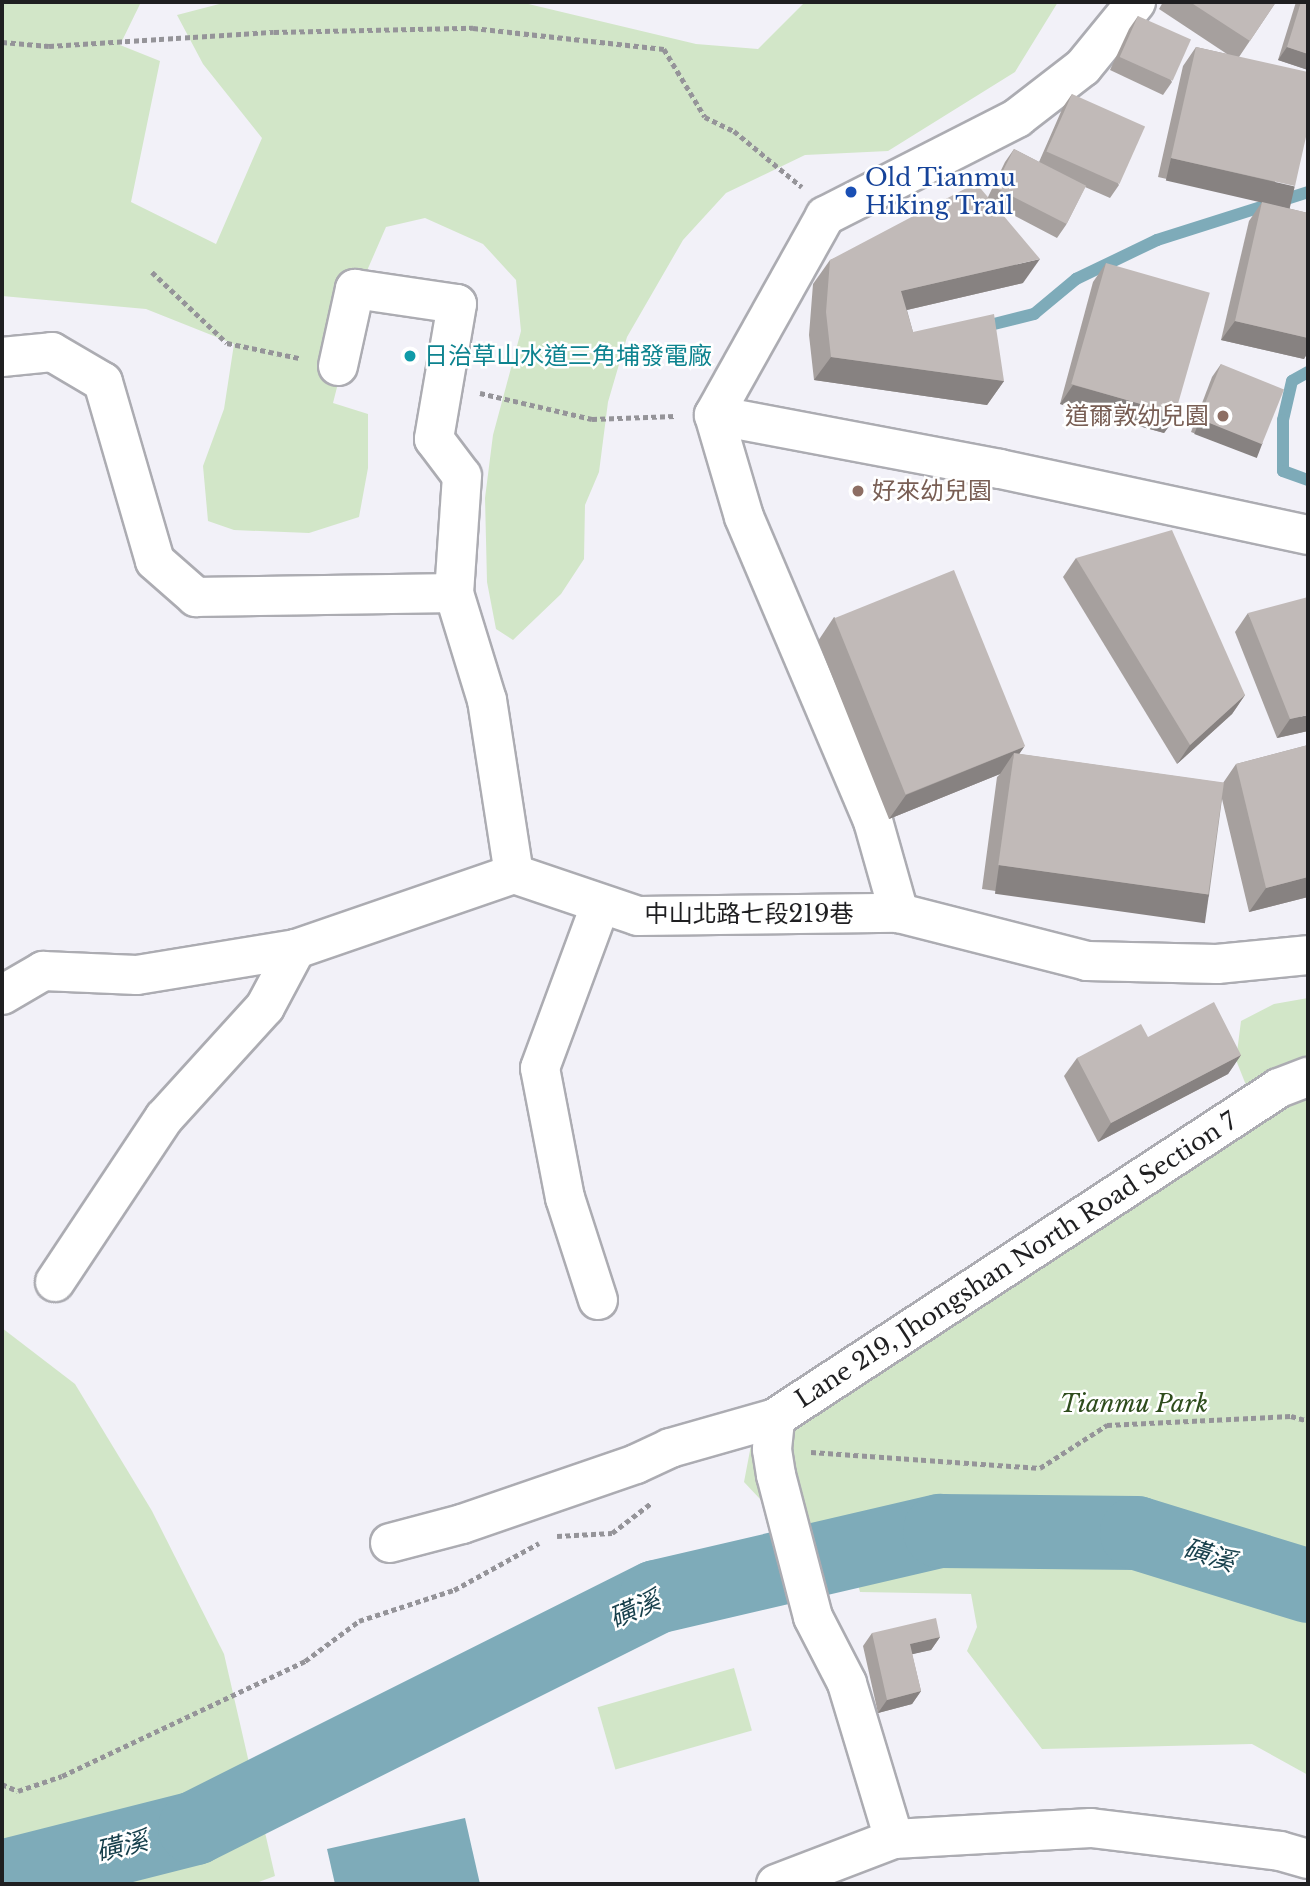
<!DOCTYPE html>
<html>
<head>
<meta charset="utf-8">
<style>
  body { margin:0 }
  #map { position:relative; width:1310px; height:1886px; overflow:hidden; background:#f2f1f8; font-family:"Libre Baskerville","Noto Sans TC",serif }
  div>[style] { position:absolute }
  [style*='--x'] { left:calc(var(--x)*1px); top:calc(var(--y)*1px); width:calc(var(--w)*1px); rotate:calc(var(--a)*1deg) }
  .green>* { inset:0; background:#d2e6c8; transform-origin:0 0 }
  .water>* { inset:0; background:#7eabb9 }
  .stream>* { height:12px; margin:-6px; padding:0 6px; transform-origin:6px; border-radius:6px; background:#7eabb9 }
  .river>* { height:74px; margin:-37px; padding:0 37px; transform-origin:37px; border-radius:37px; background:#7eabb9 }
  .path>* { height:4.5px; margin-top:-2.25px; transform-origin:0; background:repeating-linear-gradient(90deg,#959499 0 5px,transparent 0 8.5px) }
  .roads { filter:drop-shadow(2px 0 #acacb2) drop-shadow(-2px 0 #acacb2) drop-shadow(0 2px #acacb2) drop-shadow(0 -2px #acacb2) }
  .minor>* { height:38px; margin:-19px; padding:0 19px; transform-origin:19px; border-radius:19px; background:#fff }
  .wall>* { inset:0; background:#a6a09e }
  .shaded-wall>* { inset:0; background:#878281; transform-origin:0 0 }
  .building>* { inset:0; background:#c1bab8; transform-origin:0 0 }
  .dots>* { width:19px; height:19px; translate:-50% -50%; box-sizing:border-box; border:4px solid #fff; border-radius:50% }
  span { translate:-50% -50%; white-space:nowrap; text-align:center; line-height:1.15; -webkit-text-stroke:5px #fff; paint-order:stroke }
  .transit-label { font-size:24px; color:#164399 }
  .left { translate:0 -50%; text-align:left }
  .culture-label { font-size:24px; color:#0d838f }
  .education-label { font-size:24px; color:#785e54 }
  .right { translate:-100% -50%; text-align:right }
  .street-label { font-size:24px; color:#1f1f21 }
  .park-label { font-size:24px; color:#2e4c1c; font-style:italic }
  .water-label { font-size:26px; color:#163f4b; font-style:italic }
  .frame { position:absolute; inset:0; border:4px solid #1f1f21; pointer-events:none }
</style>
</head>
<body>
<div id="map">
  <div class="green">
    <i style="clip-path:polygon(2px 2px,141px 2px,120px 45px,160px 61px,131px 202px,216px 244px,262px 138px,203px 64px,177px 15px,227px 2px,520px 2px,696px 44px,758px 49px,805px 2px,1058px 2px,1015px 72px,888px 151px,805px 155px,726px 193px,683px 240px,627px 337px,608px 402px,599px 472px,585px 505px,584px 559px,561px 594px,513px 640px,496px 629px,487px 582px,485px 498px,493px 435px,521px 331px,516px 280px,483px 244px,425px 218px,386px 227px,366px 273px,333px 403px,368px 414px,368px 468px,359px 517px,309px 533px,234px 530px,208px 521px,203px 466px,224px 409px,234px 344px,146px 309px,2px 296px)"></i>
    <i style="clip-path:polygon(1308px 998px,1308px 1775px,1252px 1744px,1042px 1749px,967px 1651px,977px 1627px,971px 1594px,860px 1592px,845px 1536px,779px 1519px,744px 1482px,756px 1419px,1254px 1105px,1236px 1060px,1241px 1021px,1274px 1004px)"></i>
    <i style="clip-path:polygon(2px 1328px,75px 1384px,152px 1511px,224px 1654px,275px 1876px,253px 1884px,2px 1884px)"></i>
    <i style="left:734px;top:1668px;width:65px;height:142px;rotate:74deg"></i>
  </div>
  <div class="water">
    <i style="clip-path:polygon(465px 1818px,480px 1884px,335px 1884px,327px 1849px)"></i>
  </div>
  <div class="stream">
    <i style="--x:982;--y:327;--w:54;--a:-14"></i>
    <i style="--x:1034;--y:314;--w:55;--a:-39.8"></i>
    <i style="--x:1076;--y:279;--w:90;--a:-25.7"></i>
    <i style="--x:1157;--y:240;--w:158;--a:-17.6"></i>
    <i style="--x:1308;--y:372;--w:18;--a:151"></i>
    <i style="--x:1292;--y:381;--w:40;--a:103"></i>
    <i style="--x:1283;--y:420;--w:51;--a:90"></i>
    <i style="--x:1283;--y:471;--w:27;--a:20"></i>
  </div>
  <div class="river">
    <i style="--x:2;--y:1877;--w:199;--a:-14.2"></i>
    <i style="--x:195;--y:1828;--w:516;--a:-26.61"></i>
    <i style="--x:656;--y:1597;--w:292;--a:-13.1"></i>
    <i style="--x:940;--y:1531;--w:197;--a:0.6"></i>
    <i style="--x:1137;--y:1533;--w:179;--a:17.2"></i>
  </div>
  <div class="path">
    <i style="--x:2;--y:42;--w:47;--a:4.9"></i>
    <i style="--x:49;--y:46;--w:225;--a:-3.6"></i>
    <i style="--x:274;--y:32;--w:199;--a:-1.2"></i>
    <i style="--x:473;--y:28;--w:192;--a:6.3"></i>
    <i style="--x:664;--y:49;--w:79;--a:58.9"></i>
    <i style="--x:705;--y:117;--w:32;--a:26"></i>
    <i style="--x:734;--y:131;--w:88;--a:39.5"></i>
    <i style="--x:152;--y:272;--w:103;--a:43.4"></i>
    <i style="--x:227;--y:343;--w:74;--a:11.8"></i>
    <i style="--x:480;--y:393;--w:115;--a:13.1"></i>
    <i style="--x:592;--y:419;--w:83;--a:-2.1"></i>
    <i style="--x:811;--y:1452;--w:230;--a:4"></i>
    <i style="--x:1040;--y:1468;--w:80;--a:-32.7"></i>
    <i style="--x:1107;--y:1425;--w:184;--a:-2.8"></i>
    <i style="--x:1291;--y:1416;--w:18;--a:16"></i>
    <i style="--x:557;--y:1536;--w:55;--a:-3.1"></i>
    <i style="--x:612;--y:1533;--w:48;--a:-37.3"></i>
    <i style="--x:2;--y:1784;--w:17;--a:24"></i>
    <i style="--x:18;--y:1791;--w:46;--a:-18.8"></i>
    <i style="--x:62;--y:1776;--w:269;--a:-25.3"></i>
    <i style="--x:305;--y:1661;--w:67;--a:-36.5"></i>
    <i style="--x:359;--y:1621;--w:100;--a:-18.1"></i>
    <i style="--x:454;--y:1590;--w:97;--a:-28.9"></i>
  </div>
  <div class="roads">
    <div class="minor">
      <i style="--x:2;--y:357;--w:50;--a:-5.7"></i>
      <i style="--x:52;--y:352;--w:59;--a:30.5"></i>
      <i style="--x:103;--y:382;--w:186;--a:73.8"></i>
      <i style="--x:155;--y:561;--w:55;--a:41.3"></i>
      <i style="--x:196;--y:597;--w:258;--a:-0.9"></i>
      <i style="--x:454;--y:593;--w:112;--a:72.9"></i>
      <i style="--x:487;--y:700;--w:176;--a:81.2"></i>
      <i style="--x:338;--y:366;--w:79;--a:-77.6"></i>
      <i style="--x:355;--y:289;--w:103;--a:8.4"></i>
      <i style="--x:457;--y:304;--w:137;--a:99.7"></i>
      <i style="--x:434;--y:439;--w:46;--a:52.9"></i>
      <i style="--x:462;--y:476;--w:117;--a:93.9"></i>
      <i style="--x:714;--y:415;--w:228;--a:-60.8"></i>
      <i style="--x:825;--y:216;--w:216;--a:-27"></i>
      <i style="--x:1017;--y:118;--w:83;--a:-37.7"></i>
      <i style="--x:1083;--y:67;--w:84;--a:-50.8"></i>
      <i style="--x:714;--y:415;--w:291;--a:10.7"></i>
      <i style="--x:1000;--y:469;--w:315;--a:12.1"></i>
      <i style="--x:714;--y:415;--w:106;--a:73.6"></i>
      <i style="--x:744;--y:517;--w:330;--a:67"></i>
      <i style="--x:873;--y:821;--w:96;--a:74.2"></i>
      <i style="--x:2;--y:995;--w:48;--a:-30.3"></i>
      <i style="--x:43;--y:971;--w:94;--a:2.4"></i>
      <i style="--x:137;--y:975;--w:161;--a:-9.3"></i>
      <i style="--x:296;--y:949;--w:231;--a:-19"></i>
      <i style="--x:514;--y:874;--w:131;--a:18.7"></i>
      <i style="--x:638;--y:916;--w:261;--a:-0.7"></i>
      <i style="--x:899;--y:913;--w:194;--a:14.3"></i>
      <i style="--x:1087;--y:961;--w:130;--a:1.3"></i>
      <i style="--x:1217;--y:964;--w:91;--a:-5.6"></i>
      <i style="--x:55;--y:1282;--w:197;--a:-56.4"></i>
      <i style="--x:164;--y:1118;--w:150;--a:-47.7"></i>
      <i style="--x:265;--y:1007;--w:66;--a:-61.9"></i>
      <i style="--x:598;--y:1300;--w:107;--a:-107.9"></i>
      <i style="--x:565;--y:1198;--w:132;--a:-100.9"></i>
      <i style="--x:540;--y:1068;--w:173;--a:-69.7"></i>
      <i style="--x:390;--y:1543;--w:74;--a:-14.8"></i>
      <i style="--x:462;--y:1524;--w:184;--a:-19"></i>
      <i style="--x:636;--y:1464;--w:38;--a:-25"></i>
      <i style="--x:670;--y:1448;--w:109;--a:-15.9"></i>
      <i style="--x:894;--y:1839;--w:197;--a:-3.2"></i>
      <i style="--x:1091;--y:1828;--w:190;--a:6.9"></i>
      <i style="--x:1280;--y:1851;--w:29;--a:16"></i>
      <i style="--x:776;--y:1884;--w:126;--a:-20.9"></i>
      <i style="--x:894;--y:1839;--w:163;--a:-106.8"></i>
      <i style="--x:847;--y:1683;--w:74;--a:-117.3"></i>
      <i style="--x:813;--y:1617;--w:147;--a:-104.6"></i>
      <i style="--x:776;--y:1475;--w:26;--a:-99"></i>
      <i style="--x:772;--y:1449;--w:31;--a:-84"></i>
      <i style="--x:775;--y:1418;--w:602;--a:-33.22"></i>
      <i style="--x:1279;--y:1088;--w:31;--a:-21"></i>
    </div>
  </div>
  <div class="wall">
    <i style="clip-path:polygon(1163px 2px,1276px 2px,1239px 57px,1282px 205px,1158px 177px,1183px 66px,1196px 47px,1227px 54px,1159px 9px)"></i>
    <i style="clip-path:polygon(1296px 2px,1308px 2px,1308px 70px,1278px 60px)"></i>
    <i style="clip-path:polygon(1138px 16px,1172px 82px,1163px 95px,1110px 70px,1129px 29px)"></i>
    <i style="clip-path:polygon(1072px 94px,1119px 185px,1110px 198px,1085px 187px,1066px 225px,1057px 238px,996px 206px,1023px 283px,907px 310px,913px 332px,1004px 381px,987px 405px,814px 380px,809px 335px,813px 284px,830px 260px,988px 197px,1005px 162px,1014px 149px,1039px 162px,1063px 107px)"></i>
    <i style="clip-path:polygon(1262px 202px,1308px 213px,1308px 352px,1304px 359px,1221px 340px,1249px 221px)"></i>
    <i style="clip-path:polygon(1106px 263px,1178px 414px,1164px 433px,1060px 404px,1093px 282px)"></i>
    <i style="clip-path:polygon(1221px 364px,1254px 456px,1191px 432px,1212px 377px)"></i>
    <i style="clip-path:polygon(1076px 558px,1245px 695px,1232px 714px,1177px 764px,1063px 577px)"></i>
    <i style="clip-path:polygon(1248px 613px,1308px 731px,1277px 738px,1235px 632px)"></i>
    <i style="clip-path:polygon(834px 617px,1024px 747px,1019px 754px,1223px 783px,1236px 764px,1308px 745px,1308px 897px,1249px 912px,1222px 799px,1209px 896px,1192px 920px,982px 889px,997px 777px,1000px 774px,889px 819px,818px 641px)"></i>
    <i style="clip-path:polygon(1148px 1037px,1241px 1055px,1228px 1074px,1098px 1142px,1064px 1076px,1077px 1058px)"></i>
    <i style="clip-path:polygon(872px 1633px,940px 1637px,931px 1650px,912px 1654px,921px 1691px,912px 1704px,878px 1713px,863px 1646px)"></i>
  </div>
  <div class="shaded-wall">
    <i style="clip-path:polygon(1287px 47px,1308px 54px,1308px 70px,1278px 60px)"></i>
    <i style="left:1171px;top:158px;width:127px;height:23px;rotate:13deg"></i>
    <i style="clip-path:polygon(1040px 259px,1023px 283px,885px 315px,901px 291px)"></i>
    <i style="clip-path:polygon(1235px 321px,1308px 338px,1308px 352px,1304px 359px,1221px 340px)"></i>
    <i style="clip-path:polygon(831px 357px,1004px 381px,987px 405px,814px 380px)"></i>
    <i style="clip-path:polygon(1073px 385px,1178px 414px,1164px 433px,1060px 404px)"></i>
    <i style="left:1200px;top:419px;width:67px;height:16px;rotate:21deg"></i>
    <i style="clip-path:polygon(1245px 695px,1232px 714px,1177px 764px,1190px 745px)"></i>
    <i style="clip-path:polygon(1308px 715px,1308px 731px,1277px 738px,1290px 719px)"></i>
    <i style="clip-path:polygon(1024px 747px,1013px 763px,1014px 753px,1000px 774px,889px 819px,906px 795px)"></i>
    <i style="left:999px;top:865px;width:212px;height:29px;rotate:8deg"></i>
    <i style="clip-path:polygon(1308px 877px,1308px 897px,1249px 912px,1266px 888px)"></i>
    <i style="clip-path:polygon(1241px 1055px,1228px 1074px,1098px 1142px,1111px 1123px)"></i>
    <i style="clip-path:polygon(940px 1637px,931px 1650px,900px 1657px,910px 1644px)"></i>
    <i style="clip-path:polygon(921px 1691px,912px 1704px,878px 1713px,887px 1700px)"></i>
  </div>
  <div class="building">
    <i style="clip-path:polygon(1190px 2px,1276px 2px,1250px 41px)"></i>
    <i style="clip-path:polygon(1301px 2px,1308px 2px,1308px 54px,1287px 47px)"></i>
    <i style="left:1138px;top:16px;width:58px;height:45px;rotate:24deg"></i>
    <i style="clip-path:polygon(1196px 47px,1308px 72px,1308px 128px,1295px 186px,1171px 158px)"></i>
    <i style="left:1072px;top:94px;width:80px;height:63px;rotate:24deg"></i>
    <i style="left:1014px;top:149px;width:81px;height:43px;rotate:27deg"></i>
    <i style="clip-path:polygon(976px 183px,1040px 259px,901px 291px,913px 332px,994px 314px,1004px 381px,831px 357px,826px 312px,830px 260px)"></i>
    <i style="clip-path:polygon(1262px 202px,1308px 213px,1308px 338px,1235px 321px)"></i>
    <i style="left:1106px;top:263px;width:108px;height:126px;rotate:16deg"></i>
    <i style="left:1221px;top:364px;width:68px;height:59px;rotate:22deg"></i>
    <i style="clip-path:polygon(1172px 530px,1245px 695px,1190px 745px,1076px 558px)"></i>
    <i style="left:954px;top:570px;width:190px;height:129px;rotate:68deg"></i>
    <i style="clip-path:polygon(1308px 597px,1308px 715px,1290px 719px,1248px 613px)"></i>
    <i style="clip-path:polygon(1308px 745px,1308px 877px,1266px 888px,1236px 764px)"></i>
    <i style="left:1014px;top:753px;width:212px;height:113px;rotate:8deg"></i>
    <i style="clip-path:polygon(1214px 1002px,1241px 1055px,1111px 1123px,1077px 1058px,1141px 1024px,1148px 1037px)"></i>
    <i style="clip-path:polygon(936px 1618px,940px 1637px,910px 1644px,921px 1691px,887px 1700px,872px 1633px)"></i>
  </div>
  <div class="dots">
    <i style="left:851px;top:192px;background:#1a4fb4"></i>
    <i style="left:410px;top:356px;background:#0f9aa8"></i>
    <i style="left:1223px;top:416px;background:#8d6e63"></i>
    <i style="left:858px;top:491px;background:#8d6e63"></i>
  </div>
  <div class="transit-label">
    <span class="left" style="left:865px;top:192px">Old Tianmu<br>Hiking Trail</span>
  </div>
  <div class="culture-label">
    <span class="left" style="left:424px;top:356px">日治草山水道三角埔發電廠</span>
  </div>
  <div class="education-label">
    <span class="right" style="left:1209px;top:416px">道爾敦幼兒園</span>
    <span class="left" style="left:872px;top:491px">好來幼兒園</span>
  </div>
  <div class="street-label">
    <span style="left:749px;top:914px">中山北路七段219巷</span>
    <span style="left:1016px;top:1260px;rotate:-33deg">Lane 219, Jhongshan North Road Section 7</span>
  </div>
  <div class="park-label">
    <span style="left:1134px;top:1404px">Tianmu Park</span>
  </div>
  <div class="water-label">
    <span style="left:1209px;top:1556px;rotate:17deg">磺溪</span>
    <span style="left:635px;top:1610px;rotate:-24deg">磺溪</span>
    <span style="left:122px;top:1847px;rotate:-14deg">磺溪</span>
  </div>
  <div class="frame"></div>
</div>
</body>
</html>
